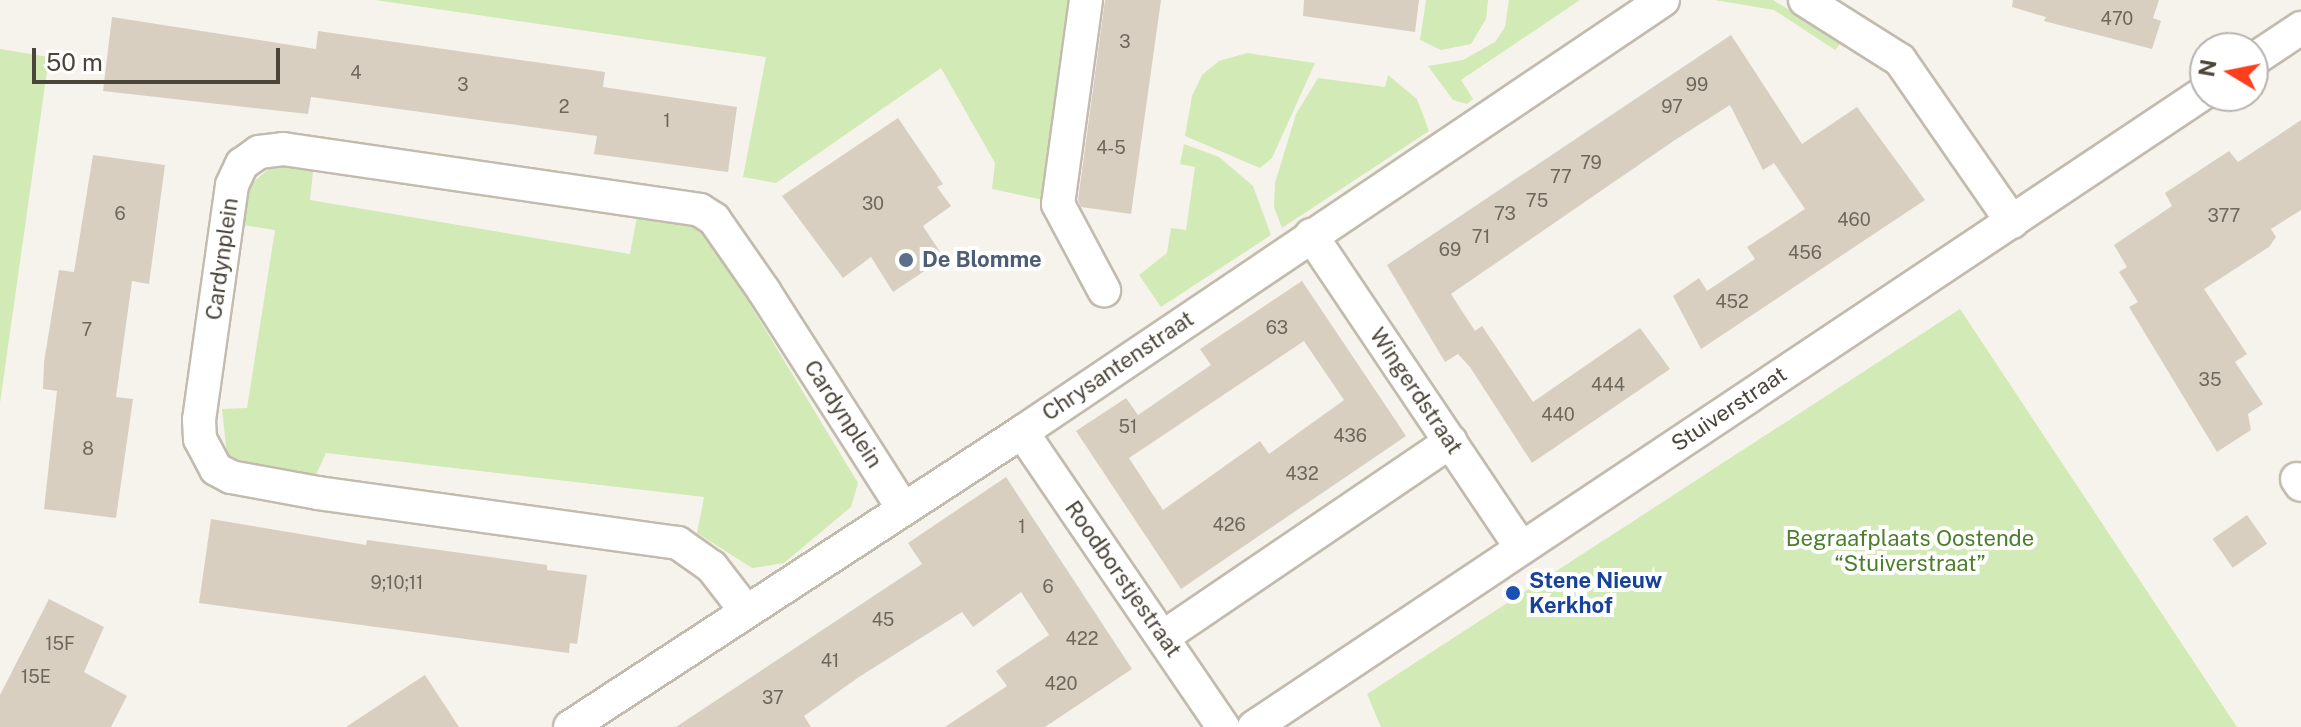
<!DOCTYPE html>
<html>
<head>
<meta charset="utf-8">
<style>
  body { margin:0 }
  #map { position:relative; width:2301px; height:727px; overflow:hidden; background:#f6f3ec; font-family:"Public Sans",sans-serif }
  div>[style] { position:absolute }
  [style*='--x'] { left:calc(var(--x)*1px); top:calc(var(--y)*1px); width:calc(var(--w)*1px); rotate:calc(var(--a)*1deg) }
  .green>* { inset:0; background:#d2eab5 }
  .building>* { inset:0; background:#d8cfc1; transform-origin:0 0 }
  .roads { filter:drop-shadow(2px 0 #c2bbae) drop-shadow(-2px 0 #c2bbae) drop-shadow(0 2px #c2bbae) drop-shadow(0 -2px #c2bbae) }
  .minor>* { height:32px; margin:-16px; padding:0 16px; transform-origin:16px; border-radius:16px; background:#fff }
  .dots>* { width:22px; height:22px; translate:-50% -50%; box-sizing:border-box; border:4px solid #fff; border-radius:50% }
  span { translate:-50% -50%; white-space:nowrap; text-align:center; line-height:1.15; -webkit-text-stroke:8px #fff; paint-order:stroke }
  .number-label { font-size:18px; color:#6e675b }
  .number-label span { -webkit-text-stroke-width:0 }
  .street-label { font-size:22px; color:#4b4439 }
  .service-label { font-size:22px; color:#4e5e75; font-weight:700 }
  .left { translate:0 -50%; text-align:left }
  .park-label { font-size:22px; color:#4a7f2a }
  .transit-label { font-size:22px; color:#164399; font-weight:700 }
  .north { position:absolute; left:2189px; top:32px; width:80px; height:80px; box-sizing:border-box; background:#fff; border:2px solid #b7b4b0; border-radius:50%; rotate:280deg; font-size:22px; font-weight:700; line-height:32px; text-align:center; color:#4b4439 }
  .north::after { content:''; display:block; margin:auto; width:28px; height:36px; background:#fc3f1d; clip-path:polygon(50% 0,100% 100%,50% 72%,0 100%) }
  .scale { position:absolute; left:32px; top:48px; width:248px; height:36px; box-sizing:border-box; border:4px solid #4b4439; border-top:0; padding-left:10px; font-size:24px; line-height:28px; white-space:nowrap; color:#4b4439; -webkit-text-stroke:6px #fff; paint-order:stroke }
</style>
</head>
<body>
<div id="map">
  <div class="green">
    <i style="clip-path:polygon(375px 0,1076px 0,1048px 201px,992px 189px,995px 163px,941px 68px,776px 183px,743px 177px,766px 57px)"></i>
    <i style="clip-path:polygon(1426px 0,1488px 0,1486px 19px,1471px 44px,1441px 50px,1420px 40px)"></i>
    <i style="clip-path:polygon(1509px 0,1580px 0,1461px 80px,1473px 99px,1467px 104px,1453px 100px,1428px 66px,1463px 60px,1495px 42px,1505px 27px)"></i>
    <i style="clip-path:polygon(1715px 0,1773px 0,1842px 42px,1835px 50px,1774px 10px)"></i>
    <i style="clip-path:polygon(0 49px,49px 57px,0 403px)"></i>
    <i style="clip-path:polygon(1247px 53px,1315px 63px,1272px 158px,1260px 168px,1185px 136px,1192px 96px,1202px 75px,1219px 61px)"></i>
    <i style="clip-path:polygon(1388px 75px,1417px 99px,1429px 131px,1282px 228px,1274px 207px,1275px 183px,1296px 114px,1318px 78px,1385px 87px)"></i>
    <i style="clip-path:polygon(1184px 144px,1219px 157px,1253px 186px,1271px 235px,1161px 307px,1139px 275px,1167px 253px,1171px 228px,1186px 230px,1195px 167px,1180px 164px)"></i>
    <i style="clip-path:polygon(272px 166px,313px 171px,310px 200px,630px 254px,638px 211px,655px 211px,707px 233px,858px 483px,851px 507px,784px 563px,752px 568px,697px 533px,704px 497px,326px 453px,313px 481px,227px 456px,222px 409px,247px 408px,275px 230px,242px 225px,250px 185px)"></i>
    <i style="clip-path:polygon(1960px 309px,2237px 727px,1381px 727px,1367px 694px)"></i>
  </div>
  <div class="building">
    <i style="clip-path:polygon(1105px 0,1161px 0,1131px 214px,1081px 207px,1078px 200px)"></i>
    <i style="clip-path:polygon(1304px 0,1419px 0,1415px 32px,1303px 16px)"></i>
    <i style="clip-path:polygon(2013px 0,2159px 0,2153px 18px,2161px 21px,2152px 49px,2044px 21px,2046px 17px,2012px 7px)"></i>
    <i style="clip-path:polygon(112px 17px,316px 49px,318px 31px,605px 72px,603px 87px,737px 107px,728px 172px,594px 154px,597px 136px,311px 97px,308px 114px,103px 91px)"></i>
    <i style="clip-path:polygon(1731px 35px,1802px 144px,1857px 107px,1925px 200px,1701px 349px,1673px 296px,1699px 278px,1707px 291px,1755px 259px,1747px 247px,1805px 209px,1774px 163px,1763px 170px,1730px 105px,1675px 140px,1451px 294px,1475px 331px,1482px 326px,1533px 402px,1640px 328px,1670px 369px,1532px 463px,1470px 367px,1458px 354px,1445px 362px,1387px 265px)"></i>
    <i style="clip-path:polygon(898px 118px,943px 184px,937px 187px,951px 206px,923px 226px,944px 258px,893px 292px,871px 257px,843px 278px,782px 196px)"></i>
    <i style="clip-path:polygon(2301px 120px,2301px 210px,2271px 229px,2276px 237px,2269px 247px,2204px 289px,2247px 354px,2235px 362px,2263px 404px,2248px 414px,2251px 430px,2217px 452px,2129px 307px,2138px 302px,2119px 272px,2127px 267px,2114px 245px,2172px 206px,2165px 193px,2229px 151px,2238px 162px)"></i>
    <i style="clip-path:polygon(93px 155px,165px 165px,149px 284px,132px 281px,116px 397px,133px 399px,116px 518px,44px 509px,57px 391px,43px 389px,44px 362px,59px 270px,74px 272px)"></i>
    <i style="clip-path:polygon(evenodd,1302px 281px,1406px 436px,1181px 589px,1076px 431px,1126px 398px,1138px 415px,1211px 365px,1200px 349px,1302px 281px,1304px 341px,1344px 400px,1269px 454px,1260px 441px,1163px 510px,1129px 458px,1304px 341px)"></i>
    <i style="clip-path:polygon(1006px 477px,1132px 669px,1045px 727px,945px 727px,1007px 686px,996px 671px,1049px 635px,1021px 592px,973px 627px,962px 612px,859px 677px,804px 716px,811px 727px,676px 727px,922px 564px,908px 543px)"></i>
    <i style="left:2247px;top:515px;width:35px;height:42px;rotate:55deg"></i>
    <i style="clip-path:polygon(211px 519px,366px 545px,367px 540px,547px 565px,547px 570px,587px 575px,577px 644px,570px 643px,569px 653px,199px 603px)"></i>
    <i style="clip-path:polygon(49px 599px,104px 627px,84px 672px,127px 696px,111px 727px,0 727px,0 695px)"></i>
    <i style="clip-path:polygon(425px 675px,459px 727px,346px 727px,411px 684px)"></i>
  </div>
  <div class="roads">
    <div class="minor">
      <i style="--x:1086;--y:0;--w:206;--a:97.8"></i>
      <i style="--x:1058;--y:204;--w:98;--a:61.9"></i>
      <i style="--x:1805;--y:0;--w:112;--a:32.3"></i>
      <i style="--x:1900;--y:60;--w:197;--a:55.3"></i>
      <i style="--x:2253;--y:60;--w:58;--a:-33.7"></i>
      <i style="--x:1311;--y:235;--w:376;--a:56.1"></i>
      <i style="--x:1022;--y:432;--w:357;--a:55.7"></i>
      <i style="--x:2297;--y:479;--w:7;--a:56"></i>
      <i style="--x:746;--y:611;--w:56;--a:-127.7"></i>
      <i style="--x:712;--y:567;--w:42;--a:-144.8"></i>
      <i style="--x:678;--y:543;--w:363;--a:-172.1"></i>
      <i style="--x:318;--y:493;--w:88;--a:-169.6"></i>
      <i style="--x:231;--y:477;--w:17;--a:-152"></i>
      <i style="--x:216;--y:469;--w:34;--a:-118"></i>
      <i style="--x:200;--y:439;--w:19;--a:-93"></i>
      <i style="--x:199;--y:420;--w:237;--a:-82"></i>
      <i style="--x:232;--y:185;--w:23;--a:-65"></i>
      <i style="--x:242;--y:164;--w:21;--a:-35"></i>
      <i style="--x:259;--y:152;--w:24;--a:-7"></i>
      <i style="--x:283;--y:149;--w:421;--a:8.3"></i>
      <i style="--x:700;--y:210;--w:17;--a:33"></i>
      <i style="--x:714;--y:219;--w:88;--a:55.2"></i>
      <i style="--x:764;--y:291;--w:256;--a:57.4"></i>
      <i style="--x:1163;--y:637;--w:348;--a:-34.2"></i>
      <i style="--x:570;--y:727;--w:540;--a:-33.13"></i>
      <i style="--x:1022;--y:432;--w:773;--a:-33.98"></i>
      <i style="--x:1254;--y:727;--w:1144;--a:-33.73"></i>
    </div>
  </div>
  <div class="dots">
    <i style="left:906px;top:260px;background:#5c6f8a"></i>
    <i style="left:1513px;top:593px;background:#1a4fb4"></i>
  </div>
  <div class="number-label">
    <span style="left:2117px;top:19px">470</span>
    <span style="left:1125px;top:42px">3</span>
    <span style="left:356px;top:73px">4</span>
    <span style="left:463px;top:85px">3</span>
    <span style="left:1697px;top:85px">99</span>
    <span style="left:564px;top:107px">2</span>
    <span style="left:1672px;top:107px">97</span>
    <span style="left:667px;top:121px">1</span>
    <span style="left:1111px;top:148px">4-5</span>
    <span style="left:1591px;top:163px">79</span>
    <span style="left:1561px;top:177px">77</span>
    <span style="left:1537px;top:201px">75</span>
    <span style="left:873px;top:204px">30</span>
    <span style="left:120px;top:214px">6</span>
    <span style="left:1505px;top:214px">73</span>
    <span style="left:2224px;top:216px">377</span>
    <span style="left:1854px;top:220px">460</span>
    <span style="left:1481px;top:237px">71</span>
    <span style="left:1450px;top:250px">69</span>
    <span style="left:1805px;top:253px">456</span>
    <span style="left:1732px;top:302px">452</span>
    <span style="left:1277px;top:328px">63</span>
    <span style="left:87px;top:330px">7</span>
    <span style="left:2210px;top:380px">35</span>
    <span style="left:1608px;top:385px">444</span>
    <span style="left:1558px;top:415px">440</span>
    <span style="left:1128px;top:427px">51</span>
    <span style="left:1350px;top:436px">436</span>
    <span style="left:88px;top:449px">8</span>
    <span style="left:1302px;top:474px">432</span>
    <span style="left:1229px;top:525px">426</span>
    <span style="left:1022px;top:527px">1</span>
    <span style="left:397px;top:583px">9;10;11</span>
    <span style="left:1048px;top:587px">6</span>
    <span style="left:883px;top:620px">45</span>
    <span style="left:1082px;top:639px">422</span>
    <span style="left:60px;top:644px">15F</span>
    <span style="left:830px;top:661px">41</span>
    <span style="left:36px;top:677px">15E</span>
    <span style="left:1061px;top:684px">420</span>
    <span style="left:773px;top:698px">37</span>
  </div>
  <div class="street-label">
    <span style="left:222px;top:259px;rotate:-82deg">Cardynplein</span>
    <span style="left:1118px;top:366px;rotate:-34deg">Chrysantenstraat</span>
    <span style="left:1416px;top:391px;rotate:56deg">Wingerdstraat</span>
    <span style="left:1729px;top:409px;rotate:-34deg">Stuiverstraat</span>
    <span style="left:843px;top:414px;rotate:57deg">Cardynplein</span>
    <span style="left:1123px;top:579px;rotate:55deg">Roodborstjestraat</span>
  </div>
  <div class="service-label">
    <span class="left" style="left:922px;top:260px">De Blomme</span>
  </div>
  <div class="park-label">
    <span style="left:1910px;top:551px">Begraafplaats Oostende<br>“Stuiverstraat”</span>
  </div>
  <div class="transit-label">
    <span class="left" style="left:1529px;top:593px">Stene Nieuw<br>Kerkhof</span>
  </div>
  <div class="north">N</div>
  <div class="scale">50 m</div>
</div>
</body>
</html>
